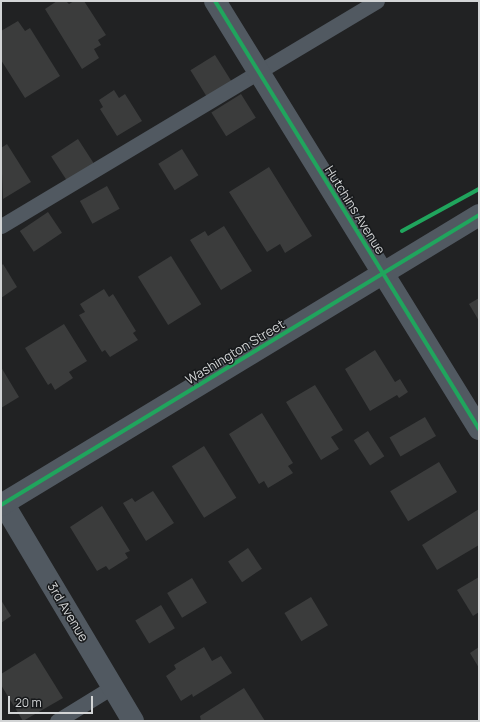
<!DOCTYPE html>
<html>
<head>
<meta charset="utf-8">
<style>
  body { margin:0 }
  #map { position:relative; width:480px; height:722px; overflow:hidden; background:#212223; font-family:Manrope,sans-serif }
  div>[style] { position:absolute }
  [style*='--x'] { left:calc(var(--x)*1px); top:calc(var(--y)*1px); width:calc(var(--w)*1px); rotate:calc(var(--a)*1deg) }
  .building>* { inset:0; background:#3b3c3c; transform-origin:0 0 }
  .service>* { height:15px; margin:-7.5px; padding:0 7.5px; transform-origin:7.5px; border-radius:7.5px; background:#515961 }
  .minor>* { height:22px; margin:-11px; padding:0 11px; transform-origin:11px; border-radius:11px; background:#515961 }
  .cycleway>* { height:4px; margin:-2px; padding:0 2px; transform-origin:2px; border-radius:2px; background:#20a55d }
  span { translate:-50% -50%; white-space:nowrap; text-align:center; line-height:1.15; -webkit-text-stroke:3px #17191b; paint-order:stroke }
  .street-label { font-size:13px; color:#d3d5d6 }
  .frame { position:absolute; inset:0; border:2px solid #d3d5d6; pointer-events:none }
  .scale { position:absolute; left:8px; top:696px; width:85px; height:18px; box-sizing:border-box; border:2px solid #d3d5d6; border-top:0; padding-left:5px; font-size:12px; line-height:14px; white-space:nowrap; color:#d3d5d6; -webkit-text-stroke:3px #17191b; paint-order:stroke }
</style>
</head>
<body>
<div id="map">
  <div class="building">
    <i style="clip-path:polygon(57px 1px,66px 1px,69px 4px,74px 1px,84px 1px,106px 35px,98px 40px,101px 45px,94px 49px,99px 58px,82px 69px,45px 9px)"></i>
    <i style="clip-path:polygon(18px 21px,25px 31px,30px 28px,60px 76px,25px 98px,1px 60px,1px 31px)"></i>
    <i style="left:215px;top:55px;width:31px;height:29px;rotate:58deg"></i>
    <i style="clip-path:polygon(114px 90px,119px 98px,125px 94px,142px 121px,117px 136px,100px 109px,103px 107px,99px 100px)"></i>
    <i style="left:241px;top:94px;width:28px;height:35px;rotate:58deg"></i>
    <i style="left:78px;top:139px;width:30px;height:32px;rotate:57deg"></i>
    <i style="clip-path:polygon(7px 144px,31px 182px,3px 199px,1px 148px)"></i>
    <i style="left:182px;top:149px;width:31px;height:28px;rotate:58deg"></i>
    <i style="clip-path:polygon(269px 167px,312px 236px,285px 253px,280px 244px,267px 252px,229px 192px)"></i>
    <i style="left:107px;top:186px;width:26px;height:31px;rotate:61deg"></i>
    <i style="left:48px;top:212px;width:25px;height:34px;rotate:56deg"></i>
    <i style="clip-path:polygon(224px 226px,252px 271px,221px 290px,190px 240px,205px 231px,208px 236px)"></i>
    <i style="left:171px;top:256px;width:57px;height:39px;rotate:58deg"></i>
    <i style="clip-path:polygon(3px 264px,17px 287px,1px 298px,1px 266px)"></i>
    <i style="clip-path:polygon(104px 289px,109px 297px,113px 294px,136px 331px,133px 333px,138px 340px,110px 357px,105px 350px,102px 352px,79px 315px,85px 312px,80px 304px)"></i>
    <i style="clip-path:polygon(479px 298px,479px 321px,469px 304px)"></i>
    <i style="clip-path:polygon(64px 324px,87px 361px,69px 372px,73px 378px,55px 390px,51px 383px,48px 385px,25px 348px)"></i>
    <i style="clip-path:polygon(375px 350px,395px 382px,400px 379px,408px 392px,399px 398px,397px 395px,370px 411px,345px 369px)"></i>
    <i style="clip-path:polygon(1px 367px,19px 397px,1px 408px)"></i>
    <i style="clip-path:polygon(315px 385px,343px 430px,331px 437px,339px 449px,321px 460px,286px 402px)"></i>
    <i style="clip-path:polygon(262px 413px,293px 463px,288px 466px,293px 473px,268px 488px,264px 481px,259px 484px,229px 434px)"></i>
    <i style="left:425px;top:417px;width:22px;height:41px;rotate:60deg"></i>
    <i style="left:368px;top:431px;width:30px;height:17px;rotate:57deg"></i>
    <i style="left:204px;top:446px;width:61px;height:38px;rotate:58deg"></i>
    <i style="left:439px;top:462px;width:35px;height:57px;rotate:59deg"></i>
    <i style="clip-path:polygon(153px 491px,174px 523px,146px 541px,123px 503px,132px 498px,135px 502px)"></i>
    <i style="clip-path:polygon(102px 506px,130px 551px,125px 553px,128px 558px,109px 570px,106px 566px,97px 571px,70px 527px)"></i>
    <i style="clip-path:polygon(479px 509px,479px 545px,437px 570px,422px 545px)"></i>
    <i style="left:248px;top:548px;width:25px;height:24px;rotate:56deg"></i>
    <i style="clip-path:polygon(479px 577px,479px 612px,473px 616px,457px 590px)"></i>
    <i style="left:192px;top:578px;width:29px;height:29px;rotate:59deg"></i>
    <i style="left:311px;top:597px;width:33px;height:31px;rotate:59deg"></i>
    <i style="clip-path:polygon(1px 600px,11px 616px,1px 623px)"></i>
    <i style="left:161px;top:605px;width:27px;height:30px;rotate:59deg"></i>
    <i style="clip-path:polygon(204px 647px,212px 661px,221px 656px,232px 673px,193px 697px,192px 694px,181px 701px,166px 676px,176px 669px,174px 665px)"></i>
    <i style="clip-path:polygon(479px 647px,479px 668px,470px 653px)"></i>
    <i style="clip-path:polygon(35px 653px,63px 698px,23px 721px,1px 685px,1px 674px)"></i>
    <i style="clip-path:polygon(244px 688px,265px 721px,201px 721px,200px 716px)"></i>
  </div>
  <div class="service">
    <i style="--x:1;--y:226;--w:438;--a:-30.9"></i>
    <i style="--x:57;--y:721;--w:65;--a:-31.7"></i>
  </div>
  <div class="minor">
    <i style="--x:215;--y:1;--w:503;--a:58.33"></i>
    <i style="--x:3;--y:503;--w:254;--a:59.2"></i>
    <i style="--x:1;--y:505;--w:559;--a:-31.24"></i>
  </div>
  <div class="cycleway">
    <i style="--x:215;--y:1;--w:503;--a:58.33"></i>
    <i style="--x:402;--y:231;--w:88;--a:-28.6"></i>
    <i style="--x:1;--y:505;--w:559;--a:-31.24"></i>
  </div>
  <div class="street-label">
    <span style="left:355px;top:210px;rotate:58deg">Hutchins Avenue</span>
    <span style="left:235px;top:352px;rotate:-31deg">Washington Street</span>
    <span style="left:68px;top:612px;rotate:59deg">3rd Avenue</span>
  </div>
  <div class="frame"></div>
  <div class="scale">20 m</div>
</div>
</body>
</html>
